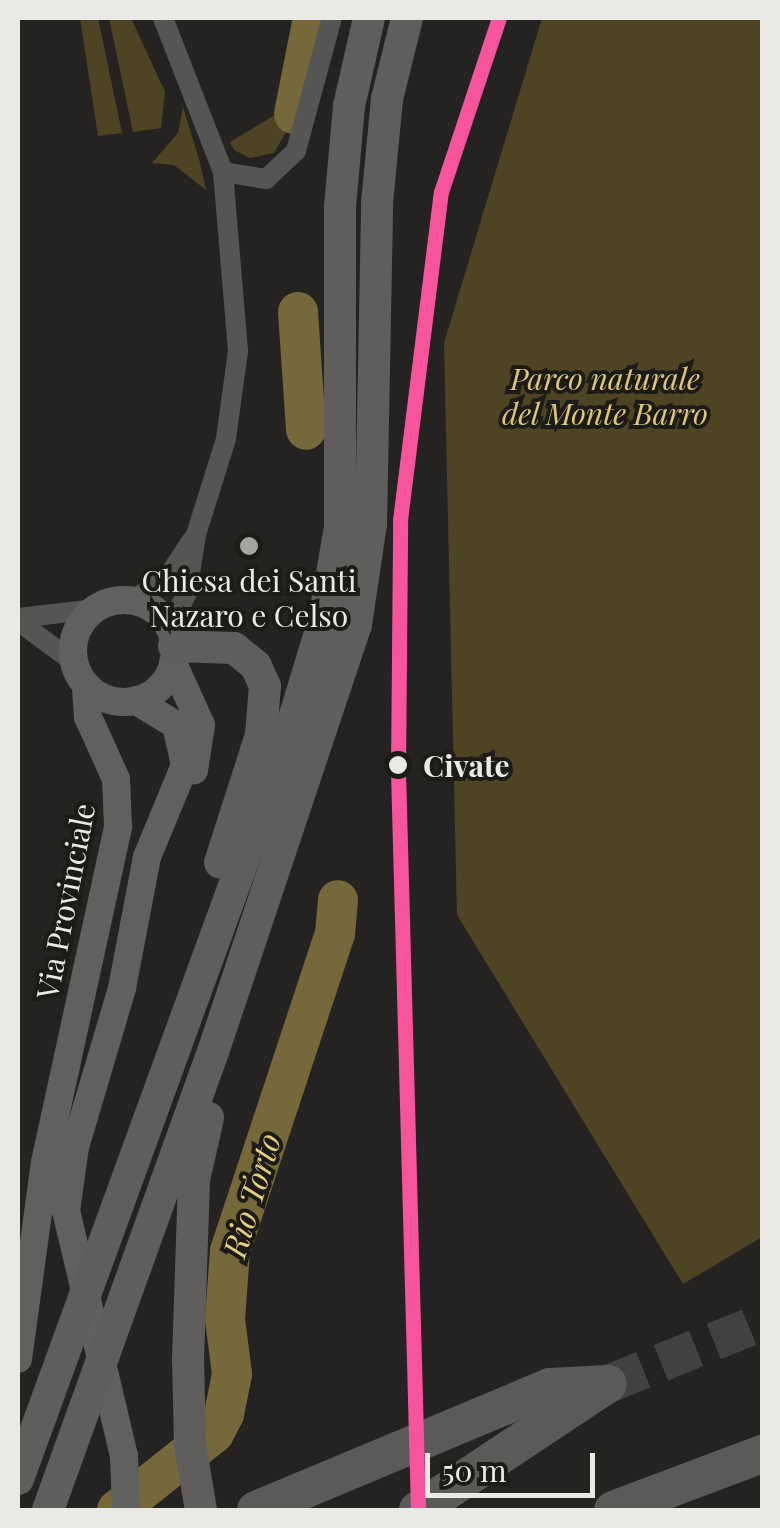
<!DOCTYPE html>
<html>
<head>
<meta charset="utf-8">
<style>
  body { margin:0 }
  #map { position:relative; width:780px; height:1528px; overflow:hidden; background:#242321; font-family:"Playfair Display",serif }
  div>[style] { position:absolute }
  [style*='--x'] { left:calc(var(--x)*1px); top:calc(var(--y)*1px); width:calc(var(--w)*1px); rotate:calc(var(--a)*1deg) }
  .green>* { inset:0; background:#4e4424 }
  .river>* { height:40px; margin:-20px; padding:0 20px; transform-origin:20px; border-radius:20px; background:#75683a }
  .highway-tunnel>* { height:38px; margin-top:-19px; transform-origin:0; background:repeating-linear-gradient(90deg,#42413f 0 38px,transparent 0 57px) }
  .street>* { height:20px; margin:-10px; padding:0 10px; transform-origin:10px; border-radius:10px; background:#555554 }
  .secondary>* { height:28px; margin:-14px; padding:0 14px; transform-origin:14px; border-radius:14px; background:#60605f }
  .secondary>.ring { margin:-14px; padding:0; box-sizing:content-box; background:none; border:28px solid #60605f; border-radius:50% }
  .primary>* { height:32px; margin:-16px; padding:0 16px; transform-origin:16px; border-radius:16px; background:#5f5e5d }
  .highway>* { height:38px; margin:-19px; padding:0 19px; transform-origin:19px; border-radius:19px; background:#5b5a59 }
  .rail-1>* { height:15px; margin:-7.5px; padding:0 7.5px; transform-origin:7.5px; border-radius:7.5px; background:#f6559c }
  .dots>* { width:28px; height:28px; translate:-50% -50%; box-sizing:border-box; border:5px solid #1c1b17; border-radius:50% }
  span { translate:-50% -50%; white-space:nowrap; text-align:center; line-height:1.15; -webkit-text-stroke:8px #1c1b17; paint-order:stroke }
  .park-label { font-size:30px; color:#ddc679; font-style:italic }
  .poi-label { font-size:30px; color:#eae9e6 }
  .stop-label { font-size:30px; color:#eae9e6; font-weight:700 }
  .left { translate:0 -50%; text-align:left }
  .street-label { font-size:30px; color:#eae9e6 }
  .water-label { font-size:32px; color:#e3cd80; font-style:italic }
  .frame { position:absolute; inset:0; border:20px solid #eae9e6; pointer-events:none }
  .scale { position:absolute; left:425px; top:1453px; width:170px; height:45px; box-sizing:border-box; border:5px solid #eae9e6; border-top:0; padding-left:12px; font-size:30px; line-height:35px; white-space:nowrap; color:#eae9e6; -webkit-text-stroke:8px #1c1b17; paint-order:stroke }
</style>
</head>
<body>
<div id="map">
  <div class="green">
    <i style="clip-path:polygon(80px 18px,98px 18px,122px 133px,98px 136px)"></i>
    <i style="clip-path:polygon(109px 18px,131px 18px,165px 92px,161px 128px,133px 132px)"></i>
    <i style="clip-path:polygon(542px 18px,762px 18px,762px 1237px,683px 1284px,457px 915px,444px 343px)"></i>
    <i style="clip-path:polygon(183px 107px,199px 159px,206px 190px,174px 165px,152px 163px,178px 133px)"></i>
    <i style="clip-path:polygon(280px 112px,295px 116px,274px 153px,250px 158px,234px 150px,230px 142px)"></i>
  </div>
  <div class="river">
    <i style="--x:294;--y:114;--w:98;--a:-78.8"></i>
    <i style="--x:298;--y:312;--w:118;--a:86.1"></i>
    <i style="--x:117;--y:1510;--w:124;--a:-38.4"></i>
    <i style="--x:214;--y:1433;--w:21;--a:-62"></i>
    <i style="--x:224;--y:1414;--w:41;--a:-78.7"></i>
    <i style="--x:232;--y:1374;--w:55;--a:-97.3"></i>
    <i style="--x:225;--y:1319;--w:68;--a:-85.8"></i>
    <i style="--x:230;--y:1251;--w:334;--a:-71.7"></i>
    <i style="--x:335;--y:934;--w:34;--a:-85"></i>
  </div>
  <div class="highway-tunnel">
    <i style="--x:608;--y:1384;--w:166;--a:-21.9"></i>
  </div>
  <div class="street">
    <i style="--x:163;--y:18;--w:165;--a:68.7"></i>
    <i style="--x:223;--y:172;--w:180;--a:85.2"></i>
    <i style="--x:238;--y:351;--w:89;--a:97.8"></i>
    <i style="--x:226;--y:439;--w:101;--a:107.4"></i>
    <i style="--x:196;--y:535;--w:59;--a:98.8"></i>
    <i style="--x:187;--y:593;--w:39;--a:117"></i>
    <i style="--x:223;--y:172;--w:44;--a:9.2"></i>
    <i style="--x:266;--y:179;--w:41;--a:-43"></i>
    <i style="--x:296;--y:151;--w:138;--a:-74.9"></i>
    <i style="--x:131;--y:601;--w:43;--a:-32.6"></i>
    <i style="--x:167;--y:578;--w:45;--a:-56.7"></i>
    <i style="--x:18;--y:618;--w:79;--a:-6.6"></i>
    <i style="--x:18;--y:621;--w:71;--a:36.4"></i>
  </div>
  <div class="secondary">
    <i class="ring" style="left:73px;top:600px;width:74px;height:74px"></i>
    <i style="--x:173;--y:663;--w:68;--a:65.7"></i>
    <i style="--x:201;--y:725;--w:46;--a:98.8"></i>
    <i style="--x:18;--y:1359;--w:199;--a:-82.2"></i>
    <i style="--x:45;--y:1162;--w:344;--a:-77.7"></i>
    <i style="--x:118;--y:826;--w:47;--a:-92.4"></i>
    <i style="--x:116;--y:779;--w:68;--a:-114.3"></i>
    <i style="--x:88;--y:717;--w:32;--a:-94"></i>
    <i style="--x:126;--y:1510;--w:54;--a:-92.1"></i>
    <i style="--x:124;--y:1456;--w:252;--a:-103.3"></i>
    <i style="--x:66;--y:1211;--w:65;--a:-82"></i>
    <i style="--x:75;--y:1147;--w:166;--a:-73.5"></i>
    <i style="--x:122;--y:988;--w:133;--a:-79.2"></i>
    <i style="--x:147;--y:857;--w:100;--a:-67.6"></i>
    <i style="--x:185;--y:765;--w:41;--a:-102.7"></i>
    <i style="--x:176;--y:725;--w:48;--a:-148.6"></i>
  </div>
  <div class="primary">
    <i style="--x:174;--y:646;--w:60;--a:1.9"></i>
    <i style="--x:234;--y:648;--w:28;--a:39"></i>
    <i style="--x:256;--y:666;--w:22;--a:66"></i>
    <i style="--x:265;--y:686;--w:49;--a:94.7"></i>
    <i style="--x:261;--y:735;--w:134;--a:107.8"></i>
    <i style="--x:18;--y:1479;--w:792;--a:-69.99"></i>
    <i style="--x:289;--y:735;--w:120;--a:-73.1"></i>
    <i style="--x:324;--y:620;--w:94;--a:-80.2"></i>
    <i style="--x:340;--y:527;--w:320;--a:-90"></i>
    <i style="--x:340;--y:207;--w:101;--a:-84.9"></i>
    <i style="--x:349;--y:106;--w:90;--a:-77.2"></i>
    <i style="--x:48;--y:1510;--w:487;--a:-70.2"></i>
    <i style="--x:213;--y:1052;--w:450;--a:-71.5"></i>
    <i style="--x:356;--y:625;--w:102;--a:-81.6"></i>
    <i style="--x:371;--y:524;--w:321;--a:-88.9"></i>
    <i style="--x:377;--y:203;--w:104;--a:-84.5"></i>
    <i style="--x:387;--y:99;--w:83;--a:-76.1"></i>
    <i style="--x:201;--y:1510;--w:66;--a:-99.6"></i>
    <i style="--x:190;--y:1445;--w:85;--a:-91.3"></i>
    <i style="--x:188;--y:1360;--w:180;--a:-88.1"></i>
    <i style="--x:194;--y:1180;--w:64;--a:-77.3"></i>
  </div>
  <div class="highway">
    <i style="--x:256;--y:1510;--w:319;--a:-22.7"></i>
    <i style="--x:550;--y:1387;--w:58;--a:-3"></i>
    <i style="--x:418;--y:1510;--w:226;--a:-33.6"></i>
    <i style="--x:613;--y:1510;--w:159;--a:-20.6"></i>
  </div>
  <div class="rail-1">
    <i style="--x:418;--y:1510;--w:740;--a:-91.55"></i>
    <i style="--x:398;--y:770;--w:250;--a:-89.5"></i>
    <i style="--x:400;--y:520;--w:331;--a:-82.9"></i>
    <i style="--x:441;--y:192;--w:183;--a:-71.6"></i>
  </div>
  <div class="dots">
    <i style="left:249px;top:546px;background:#a5a4a1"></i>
    <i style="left:398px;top:765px;background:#eae9e6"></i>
  </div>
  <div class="park-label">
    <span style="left:605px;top:395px">Parco naturale<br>del Monte Barro</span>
  </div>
  <div class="poi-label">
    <span style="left:249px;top:597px">Chiesa dei Santi<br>Nazaro e Celso</span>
  </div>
  <div class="stop-label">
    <span class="left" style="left:423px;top:765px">Civate</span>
  </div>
  <div class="street-label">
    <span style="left:65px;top:901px;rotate:-79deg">Via Provinciale</span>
  </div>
  <div class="water-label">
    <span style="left:251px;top:1195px;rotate:-73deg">Rio Torto</span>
  </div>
  <div class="frame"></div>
  <div class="scale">50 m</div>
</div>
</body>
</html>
